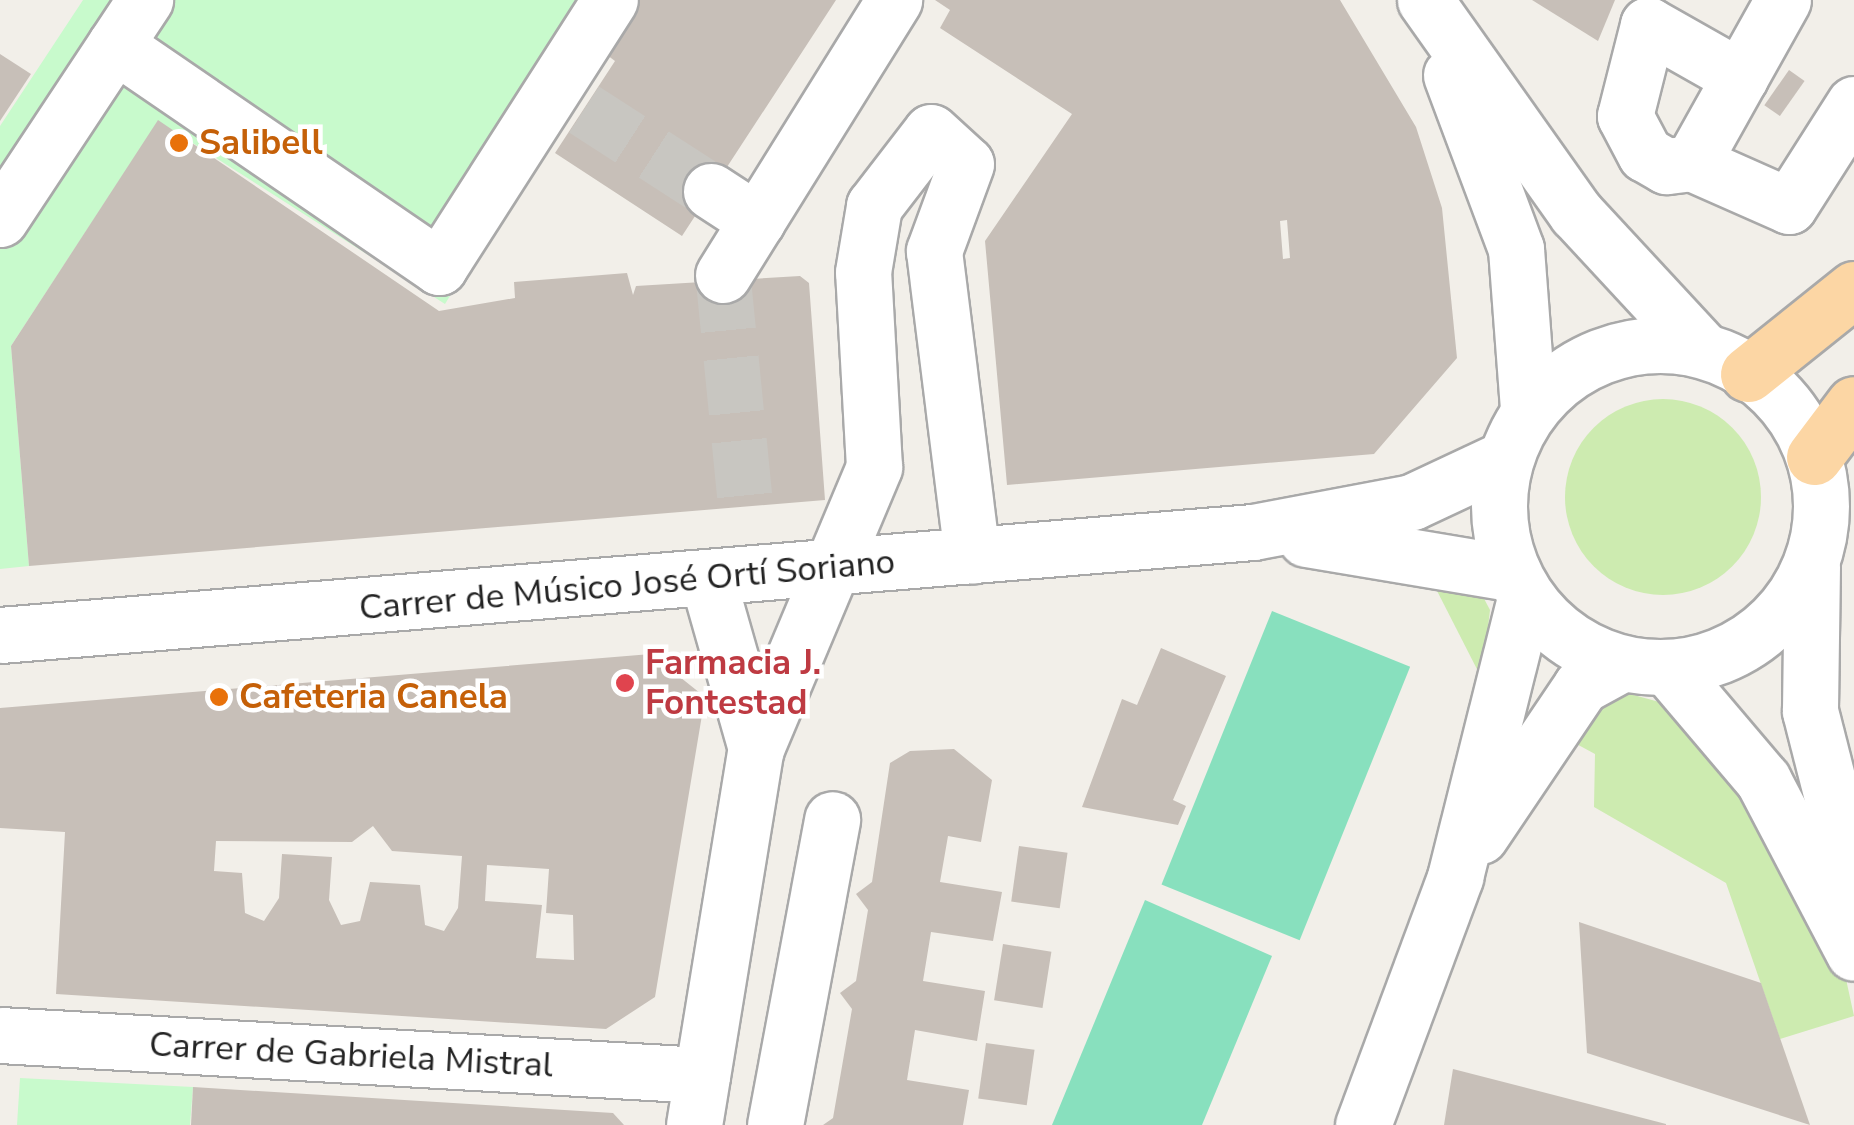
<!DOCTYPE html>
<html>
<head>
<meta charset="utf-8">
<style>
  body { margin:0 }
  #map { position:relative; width:1854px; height:1125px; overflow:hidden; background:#f2efe9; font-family:"Nunito Sans",sans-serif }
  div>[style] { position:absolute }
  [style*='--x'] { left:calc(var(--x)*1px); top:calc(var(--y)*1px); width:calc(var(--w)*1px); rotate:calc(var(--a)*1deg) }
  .grass>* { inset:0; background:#cdebb0 }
  .round { border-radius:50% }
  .park>* { inset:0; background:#c8facc }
  .pitch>* { inset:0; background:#88e0be; transform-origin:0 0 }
  .building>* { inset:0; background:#c7bfb8; transform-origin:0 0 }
  .minor-tunnel>* { height:55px; margin-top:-27.5px; transform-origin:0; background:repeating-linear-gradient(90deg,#c8c6c1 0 55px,transparent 0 83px) }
  .roads { filter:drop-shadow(2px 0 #a9a9a9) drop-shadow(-2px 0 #a9a9a9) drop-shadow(0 2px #a9a9a9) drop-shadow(0 -2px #a9a9a9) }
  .minor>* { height:55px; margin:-27.5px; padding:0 27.5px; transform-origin:27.5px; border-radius:27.5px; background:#fff }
  .minor>.ring { margin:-27.5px; padding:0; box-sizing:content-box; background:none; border:55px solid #fff; border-radius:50% }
  .major>* { height:55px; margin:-27.5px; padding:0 27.5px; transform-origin:27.5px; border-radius:27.5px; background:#fcd6a4 }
  .dots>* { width:28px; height:28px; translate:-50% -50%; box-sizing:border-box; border:5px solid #fff; border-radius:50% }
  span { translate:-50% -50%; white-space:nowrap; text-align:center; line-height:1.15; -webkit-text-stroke:9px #fff; paint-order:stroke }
  .food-label { font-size:35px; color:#c56008; font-weight:700 }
  .left { translate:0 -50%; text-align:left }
  .street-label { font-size:35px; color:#222 }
  .health-label { font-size:35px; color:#be3a42; font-weight:700 }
</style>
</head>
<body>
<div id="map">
  <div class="grass">
    <i class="round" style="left:1565px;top:399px;width:196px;height:196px"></i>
    <i style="clip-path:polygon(1433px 583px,1480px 591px,1490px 610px,1482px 679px)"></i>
    <i style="clip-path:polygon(1619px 691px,1663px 703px,1770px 836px,1846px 979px,1854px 1016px,1780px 1039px,1726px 883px,1594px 807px,1595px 754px,1558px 734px)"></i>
  </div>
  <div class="park">
    <i style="clip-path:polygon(83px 0,631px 0,445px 304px,158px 121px,11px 346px,29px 566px,0 569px,0 126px)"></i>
    <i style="clip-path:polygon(20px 1078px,193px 1087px,190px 1125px,17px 1125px)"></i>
  </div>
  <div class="pitch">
    <i style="left:1272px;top:611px;width:149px;height:295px;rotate:22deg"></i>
    <i style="clip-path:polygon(1145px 900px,1272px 956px,1202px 1125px,1052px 1125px)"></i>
  </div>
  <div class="building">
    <i style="clip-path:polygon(631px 0,836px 0,682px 236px,555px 153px,615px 61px,599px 49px)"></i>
    <i style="clip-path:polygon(evenodd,935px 0,1340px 0,1416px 127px,1442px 208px,1457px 358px,1374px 454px,1007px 485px,985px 241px,1072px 114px,940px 28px,950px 10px,935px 0,1287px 220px,1290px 258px,1283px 259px,1280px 221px,1287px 220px)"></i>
    <i style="clip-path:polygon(1532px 0,1615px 0,1598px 41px)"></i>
    <i style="clip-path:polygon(0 54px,31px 74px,0 121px)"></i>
    <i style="left:1789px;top:70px;width:19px;height:43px;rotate:35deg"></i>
    <i style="clip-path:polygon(158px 120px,439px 311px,515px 298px,514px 282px,627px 273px,633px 295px,636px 286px,800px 276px,809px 283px,825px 500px,29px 566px,11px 346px)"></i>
    <i style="clip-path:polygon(1161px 648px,1226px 676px,1173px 800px,1186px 806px,1178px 825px,1082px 807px,1122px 699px,1137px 705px)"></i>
    <i style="clip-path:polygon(evenodd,651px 654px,705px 697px,655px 997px,606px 1029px,56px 994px,65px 832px,0 828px,0 708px,651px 654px,373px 826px,392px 851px,462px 856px,458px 908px,444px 931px,425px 925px,420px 885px,370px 882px,360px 921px,341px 925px,329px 900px,332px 857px,282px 854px,279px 898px,264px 921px,245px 913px,242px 873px,214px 871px,216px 841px,352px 842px,373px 826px,651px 654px,487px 865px,549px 869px,546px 913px,573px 915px,574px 960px,536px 958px,542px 905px,485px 901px,487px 865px)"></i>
    <i style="clip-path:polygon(954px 749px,992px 780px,981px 842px,948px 836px,940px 882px,1002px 892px,993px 941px,931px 932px,923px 981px,985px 991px,977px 1041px,915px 1030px,907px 1080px,969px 1090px,963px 1125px,823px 1125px,833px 1118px,852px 1009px,840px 993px,856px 981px,868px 910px,856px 894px,872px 882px,890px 763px,910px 751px)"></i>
    <i style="left:1019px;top:846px;width:49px;height:56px;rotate:8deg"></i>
    <i style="clip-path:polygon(1579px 922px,1761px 983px,1810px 1125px,1587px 1053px)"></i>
    <i style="left:1003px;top:944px;width:49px;height:57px;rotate:9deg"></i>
    <i style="left:986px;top:1043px;width:49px;height:56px;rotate:8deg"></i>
    <i style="clip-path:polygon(1453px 1069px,1666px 1124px,1666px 1125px,1444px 1125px)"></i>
    <i style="clip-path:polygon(193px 1087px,613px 1113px,624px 1125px,191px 1125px)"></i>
  </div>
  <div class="minor-tunnel">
    <i style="--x:584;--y:109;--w:151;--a:32.8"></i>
    <i style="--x:723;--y:275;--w:227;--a:84.4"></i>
  </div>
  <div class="roads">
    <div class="minor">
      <i style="--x:1425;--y:0;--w:261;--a:54.7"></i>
      <i style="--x:1576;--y:213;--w:184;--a:47.2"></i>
      <i style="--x:1783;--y:0;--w:187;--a:119.2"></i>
      <i style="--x:1692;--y:163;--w:106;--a:23.9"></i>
      <i style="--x:1789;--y:206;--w:121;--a:-57.5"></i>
      <i style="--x:115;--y:45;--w:393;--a:34.4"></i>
      <i style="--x:439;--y:267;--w:317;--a:-57.4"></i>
      <i style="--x:1451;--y:75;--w:186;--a:69.5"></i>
      <i style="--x:1516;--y:249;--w:161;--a:85.7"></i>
      <i style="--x:1692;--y:163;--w:26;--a:173"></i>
      <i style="--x:1666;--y:166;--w:24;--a:-150"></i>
      <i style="--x:1645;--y:154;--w:43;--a:-117.8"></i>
      <i style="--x:1625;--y:116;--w:94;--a:-75.8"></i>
      <i style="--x:1648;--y:25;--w:106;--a:29.5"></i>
      <i style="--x:711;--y:191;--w:55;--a:33.1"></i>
      <i style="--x:0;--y:219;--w:263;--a:-56.5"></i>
      <i style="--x:723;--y:275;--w:324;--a:-58.1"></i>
      <i class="ring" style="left:1499px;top:345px;width:267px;height:267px"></i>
      <i style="--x:1306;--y:539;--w:207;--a:9.5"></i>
      <i style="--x:1812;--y:566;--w:145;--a:90.8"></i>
      <i style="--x:1810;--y:711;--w:179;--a:75.7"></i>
      <i style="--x:708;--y:580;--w:175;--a:74.1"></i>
      <i style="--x:0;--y:635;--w:1257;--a:-4.7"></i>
      <i style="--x:1253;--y:532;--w:162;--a:-10.7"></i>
      <i style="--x:1412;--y:502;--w:102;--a:-25.1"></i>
      <i style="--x:1668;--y:668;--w:147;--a:49.7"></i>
      <i style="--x:1763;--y:780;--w:195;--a:62.3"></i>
      <i style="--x:1480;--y:836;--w:181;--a:-56"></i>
      <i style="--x:1581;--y:686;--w:46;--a:-28.8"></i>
      <i style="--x:0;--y:1035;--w:703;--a:3.26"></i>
      <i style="--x:694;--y:1125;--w:382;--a:-80.7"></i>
      <i style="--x:756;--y:748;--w:305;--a:-67.2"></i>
      <i style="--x:874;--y:467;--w:195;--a:-93.2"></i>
      <i style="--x:863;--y:272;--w:67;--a:-80.5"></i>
      <i style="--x:874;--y:206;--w:93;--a:-52.4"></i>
      <i style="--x:931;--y:132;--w:47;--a:42.4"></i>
      <i style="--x:966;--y:164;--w:93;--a:110.2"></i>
      <i style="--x:934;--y:251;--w:307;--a:82.9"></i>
      <i style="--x:775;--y:1125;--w:311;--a:-79.4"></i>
      <i style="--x:1363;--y:1125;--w:265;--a:-69.6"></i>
      <i style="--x:1455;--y:877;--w:288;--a:-75.9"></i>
    </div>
    <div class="major">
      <i style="--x:1748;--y:374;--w:136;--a:-38.7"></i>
      <i style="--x:1814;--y:457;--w:66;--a:-53"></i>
    </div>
  </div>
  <div class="dots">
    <i style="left:179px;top:143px;background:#e8710a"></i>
    <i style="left:625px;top:683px;background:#e0444e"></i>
    <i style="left:219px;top:697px;background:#e8710a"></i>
  </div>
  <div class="food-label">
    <span class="left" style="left:199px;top:143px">Salibell</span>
    <span class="left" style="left:239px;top:697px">Cafeteria Canela</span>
  </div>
  <div class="street-label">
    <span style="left:627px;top:585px;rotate:-5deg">Carrer de Músico José Ortí Soriano</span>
    <span style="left:351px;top:1055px;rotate:3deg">Carrer de Gabriela Mistral</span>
  </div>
  <div class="health-label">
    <span class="left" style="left:645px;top:683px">Farmacia J.<br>Fontestad</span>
  </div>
</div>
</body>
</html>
